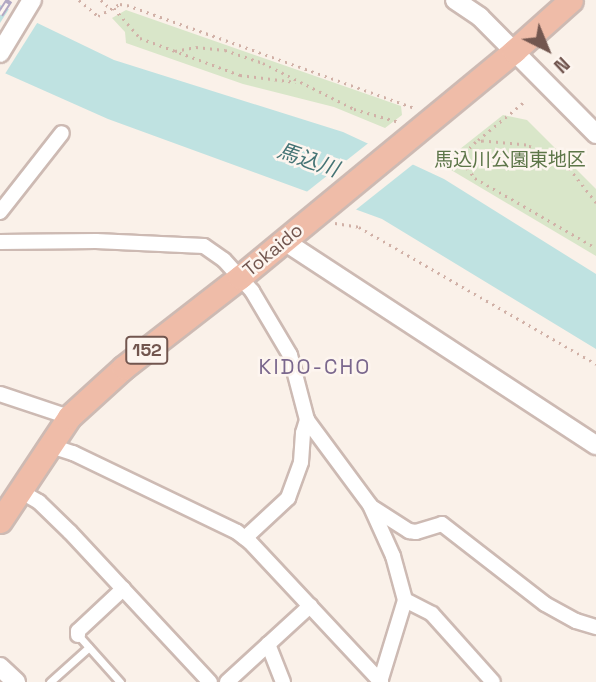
<!DOCTYPE html>
<html>
<head>
<meta charset="utf-8">
<style>
  body { margin:0 }
  #map { position:relative; width:596px; height:682px; overflow:hidden; background:#faf1e9; font-family:"Space Grotesk","Noto Sans JP",sans-serif }
  div>[style] { position:absolute }
  [style*='--x'] { left:calc(var(--x)*1px); top:calc(var(--y)*1px); width:calc(var(--w)*1px); rotate:calc(var(--a)*1deg) }
  .green>* { inset:0; background:#d9e6c9 }
  .water>* { inset:0; background:#bfe2e1 }
  .pier>* { inset:0; background:#faf1e9 }
  .path>* { height:2.5px; margin-top:-1.25px; transform-origin:0; background:repeating-linear-gradient(90deg,#d1b1a7 0 2px,transparent 0 7px) }
  .roads { filter:drop-shadow(2px 0 #cdbab3) drop-shadow(-2px 0 #cdbab3) drop-shadow(0 2px #cdbab3) drop-shadow(0 -2px #cdbab3) }
  .service>* { height:7px; margin:-3.5px; padding:0 3.5px; transform-origin:3.5px; border-radius:3.5px; background:#fff }
  .minor>* { height:14px; margin:-7px; padding:0 7px; transform-origin:7px; border-radius:7px; background:#fff }
  .tertiary>* { height:18px; margin:-9px; padding:0 9px; transform-origin:9px; border-radius:9px; background:#fff }
  .trunk>* { height:23px; margin:-11.5px; padding:0 11.5px; transform-origin:11.5px; border-radius:11.5px; background:#efbca8 }
  .rail>* { height:7px; margin-top:-3.5px; transform-origin:0; background:repeating-linear-gradient(90deg,#fdf5ef 0 13px,#b2a8c3 0 26px); box-sizing:border-box; border-block:2px solid #b2a8c3 }
  span { translate:-50% -50%; white-space:nowrap; text-align:center; line-height:1.15; -webkit-text-stroke:5px #fdf5ef; paint-order:stroke }
  .shield-label span { padding:2px 5px; background:#fdf5ef; border:2px solid; border-radius:5px; -webkit-text-stroke-width:0 }
  .shield-label { font-size:18px; color:#72564f; font-weight:700 }
  .park-label { font-size:19px; color:#5d7649 }
  .street-label { font-size:19px; color:#72564f }
  .water-label { font-size:21px; color:#457475; font-style:italic }
  .neighbourhood-label { font-size:21px; color:#7a678d; letter-spacing:2px }
  .north { position:absolute; left:512px; top:14px; width:70px; height:70px; -webkit-text-stroke:5px #fdf5ef; paint-order:stroke; rotate:137deg; font-size:19px; font-weight:700; line-height:28px; text-align:center; color:#72564f }
  .north::after { content:''; display:block; margin:auto; width:24px; height:32px; background:#72564f; clip-path:polygon(50% 0,100% 100%,50% 72%,0 100%) }
</style>
</head>
<body>
<div id="map">
  <div class="green">
    <i style="clip-path:polygon(126px 10px,401px 106px,402px 115px,385px 128px,334px 107px,243px 84px,126px 43px,125px 32px,112px 18px)"></i>
    <i style="clip-path:polygon(503px 115px,527px 120px,596px 189px,596px 256px,441px 164px)"></i>
  </div>
  <div class="water">
    <i style="clip-path:polygon(0 5px,114px 60px,343px 132px,444px 179px,596px 274px,596px 349px,382px 219px,108px 119px,0 71px)"></i>
  </div>
  <div class="pier">
    <i style="clip-path:polygon(11px 6px,39px 20px,3px 77px,0 75px,0 23px)"></i>
    <i style="clip-path:polygon(371px 141px,416px 162px,353px 212px,304px 194px)"></i>
  </div>
  <div class="path">
    <i style="--x:79;--y:0;--w:25;--a:40"></i>
    <i style="--x:98;--y:16;--w:25;--a:-29"></i>
    <i style="--x:120;--y:4;--w:7;--a:8"></i>
    <i style="--x:127;--y:5;--w:306;--a:19.7"></i>
    <i style="--x:101;--y:0;--w:13;--a:42"></i>
    <i style="--x:114;--y:8;--w:40;--a:49"></i>
    <i style="--x:140;--y:38;--w:107;--a:20.3"></i>
    <i style="--x:240;--y:75;--w:56;--a:7.1"></i>
    <i style="--x:175;--y:51;--w:21;--a:-11"></i>
    <i style="--x:196;--y:47;--w:29;--a:6"></i>
    <i style="--x:225;--y:50;--w:40;--a:18.9"></i>
    <i style="--x:263;--y:63;--w:102;--a:26.8"></i>
    <i style="--x:354;--y:109;--w:47;--a:16.1"></i>
    <i style="--x:478;--y:140;--w:60;--a:-39.6"></i>
    <i style="--x:596;--y:203;--w:53;--a:-128.2"></i>
    <i style="--x:563;--y:161;--w:40;--a:-156.6"></i>
    <i style="--x:526;--y:145;--w:43;--a:-174.7"></i>
    <i style="--x:483;--y:141;--w:7;--a:172"></i>
    <i style="--x:476;--y:142;--w:13;--a:135"></i>
    <i style="--x:467;--y:151;--w:17;--a:90"></i>
    <i style="--x:467;--y:168;--w:13;--a:51"></i>
    <i style="--x:475;--y:178;--w:140;--a:30"></i>
    <i style="--x:335;--y:223;--w:24;--a:9"></i>
    <i style="--x:359;--y:227;--w:274;--a:30"></i>
  </div>
  <div class="roads">
    <div class="service">
      <i style="--x:78;--y:635;--w:63;--a:48.2"></i>
      <i style="--x:50;--y:682;--w:52;--a:-41.9"></i>
    </div>
    <div class="minor">
      <i style="--x:0;--y:212;--w:100;--a:-51.9"></i>
      <i style="--x:0;--y:242;--w:96;--a:-0.6"></i>
      <i style="--x:96;--y:241;--w:108;--a:2.7"></i>
      <i style="--x:204;--y:246;--w:24;--a:35"></i>
      <i style="--x:224;--y:260;--w:42;--a:47.9"></i>
      <i style="--x:252;--y:291;--w:74;--a:59.3"></i>
      <i style="--x:290;--y:355;--w:67;--a:75.3"></i>
      <i style="--x:307;--y:420;--w:106;--a:53.5"></i>
      <i style="--x:370;--y:505;--w:56;--a:65.7"></i>
      <i style="--x:393;--y:556;--w:46;--a:74.7"></i>
      <i style="--x:405;--y:600;--w:30;--a:27"></i>
      <i style="--x:432;--y:614;--w:91;--a:48.1"></i>
      <i style="--x:0;--y:394;--w:73;--a:18.4"></i>
      <i style="--x:51;--y:446;--w:23;--a:18"></i>
      <i style="--x:73;--y:453;--w:182;--a:25.7"></i>
      <i style="--x:237;--y:532;--w:16;--a:38"></i>
      <i style="--x:250;--y:542;--w:192;--a:46.9"></i>
      <i style="--x:20;--y:491;--w:22;--a:30"></i>
      <i style="--x:39;--y:502;--w:43;--a:44.1"></i>
      <i style="--x:70;--y:532;--w:205;--a:47"></i>
      <i style="--x:373;--y:508;--w:43;--a:32.6"></i>
      <i style="--x:409;--y:531;--w:7;--a:8"></i>
      <i style="--x:416;--y:532;--w:27;--a:-17"></i>
      <i style="--x:442;--y:524;--w:130;--a:37.8"></i>
      <i style="--x:545;--y:604;--w:35;--a:29"></i>
      <i style="--x:576;--y:621;--w:21;--a:17"></i>
      <i style="--x:245;--y:538;--w:59;--a:-42.9"></i>
      <i style="--x:288;--y:498;--w:38;--a:-70"></i>
      <i style="--x:301;--y:462;--w:29;--a:-86"></i>
      <i style="--x:303;--y:433;--w:14;--a:-73"></i>
      <i style="--x:78;--y:635;--w:4;--a:-90"></i>
      <i style="--x:78;--y:631;--w:62;--a:-43"></i>
      <i style="--x:268;--y:644;--w:41;--a:68.5"></i>
      <i style="--x:227;--y:682;--w:113;--a:-42.5"></i>
      <i style="--x:380;--y:682;--w:86;--a:-73"></i>
    </div>
    <div class="tertiary">
      <i style="--x:455;--y:0;--w:30;--a:34"></i>
      <i style="--x:480;--y:17;--w:165;--a:45.2"></i>
      <i style="--x:0;--y:53;--w:62;--a:-58.9"></i>
      <i style="--x:284;--y:241;--w:373;--a:33.2"></i>
      <i style="--x:0;--y:667;--w:22;--a:43"></i>
    </div>
    <div class="trunk">
      <i style="--x:0;--y:521;--w:125;--a:-56.4"></i>
      <i style="--x:69;--y:417;--w:74;--a:-42.3"></i>
      <i style="--x:124;--y:367;--w:147;--a:-37.8"></i>
      <i style="--x:240;--y:277;--w:355;--a:-39.5"></i>
      <i style="--x:514;--y:51;--w:76;--a:-41.8"></i>
    </div>
  </div>
  <div class="rail">
    <i style="--x:0;--y:14;--w:17;--a:-57"></i>
  </div>
  <div class="shield-label">
    <span style="left:147px;top:350px">152</span>
  </div>
  <div class="park-label">
    <span style="left:510px;top:160px">馬込川公園東地区</span>
  </div>
  <div class="street-label">
    <span style="left:273px;top:250px;rotate:-40deg">Tokaido</span>
  </div>
  <div class="water-label">
    <span style="left:308px;top:160px;rotate:19deg">馬込川</span>
  </div>
  <div class="neighbourhood-label">
    <span style="left:315px;top:367px">KIDO-CHO</span>
  </div>
  <div class="north">N</div>
</div>
</body>
</html>
